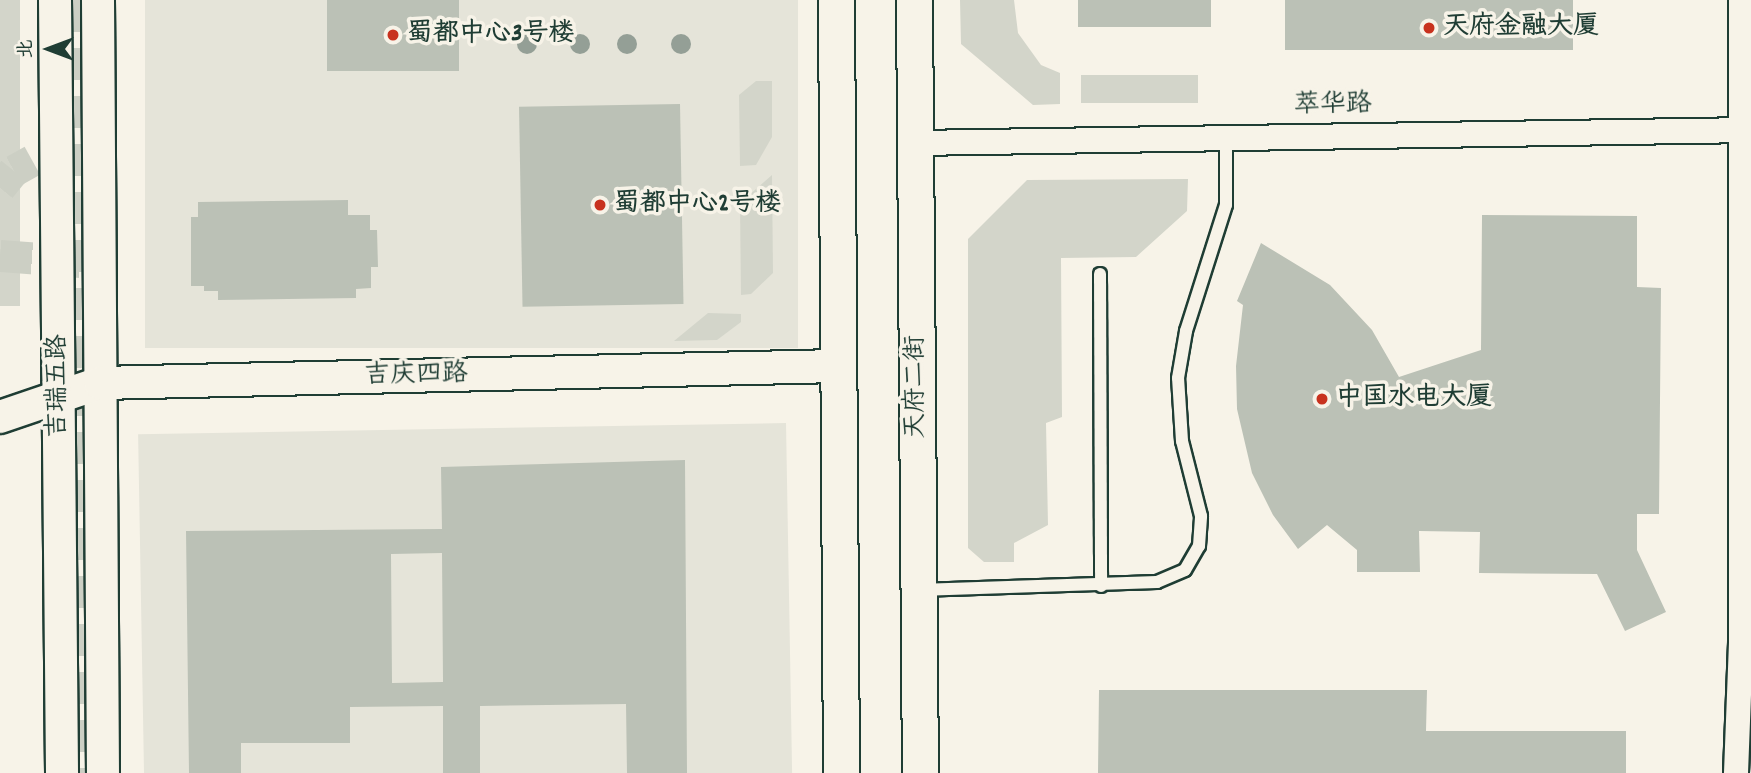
<!DOCTYPE html>
<html>
<head>
<meta charset="utf-8">
<style>
  body { margin:0 }
  #map { position:relative; width:1751px; height:773px; overflow:hidden; background:#f7f3e8; font-family:Dekko,"LXGW WenKai TC",sans-serif }
  div>[style] { position:absolute }
  [style*='--x'] { left:calc(var(--x)*1px); top:calc(var(--y)*1px); width:calc(var(--w)*1px); rotate:calc(var(--a)*1deg) }
  .built>* { inset:0; background:#e5e4d9; transform-origin:0 0 }
  .green>* { inset:0; background:#d3d5ca; transform-origin:0 0 }
  .building>* { inset:0; background:#bbc1b6; transform-origin:0 0 }
  .tertiary-tunnel>* { height:32px; margin-top:-16px; transform-origin:0; background:repeating-linear-gradient(90deg,#cccfc4 0 32px,transparent 0 48px) }
  .roads { filter:drop-shadow(2px 0 #1f3d34) drop-shadow(-2px 0 #1f3d34) drop-shadow(0 2px #1f3d34) drop-shadow(0 -2px #1f3d34) }
  .service>* { height:12px; margin:-6px; padding:0 6px; transform-origin:6px; border-radius:6px; background:#f7f3e8 }
  .minor>* { height:24px; margin:-12px; padding:0 12px; transform-origin:12px; border-radius:12px; background:#f7f3e8 }
  .tertiary>* { height:32px; margin:-16px; padding:0 16px; transform-origin:16px; border-radius:16px; background:#f7f3e8 }
  .secondary>* { height:35px; margin:-17.5px; padding:0 17.5px; transform-origin:17.5px; border-radius:17.5px; background:#f7f3e8 }
  .trees>* { width:20px; height:20px; margin:-10px; border-radius:50%; background:#949f96 }
  .dots>* { width:19px; height:19px; translate:-50% -50%; box-sizing:border-box; border:4px solid #f7f3e8; border-radius:50% }
  span { translate:-50% -50%; white-space:nowrap; text-align:center; line-height:1.15; -webkit-text-stroke:7px #f7f3e8; paint-order:stroke }
  .poi-label { font-size:26px; color:#1f3d34; font-weight:700 }
  .left { translate:0 -50%; text-align:left }
  .street-label { font-size:26px; color:#1f3d34 }
  .north { position:absolute; left:14px; top:14px; width:70px; height:70px; -webkit-text-stroke:5px #f7f3e8; paint-order:stroke; rotate:270deg; font-size:19px; font-weight:700; line-height:28px; text-align:center; color:#1f3d34 }
  .north::after { content:''; display:block; margin:auto; width:24px; height:32px; background:#1f3d34; clip-path:polygon(50% 0,100% 100%,50% 72%,0 100%) }
</style>
</head>
<body>
<div id="map">
  <div class="built">
    <i style="left:145px;top:0;width:653px;height:348px"></i>
    <i style="left:786px;top:423px;width:350px;height:648px;rotate:89deg"></i>
  </div>
  <div class="green">
    <i style="left:0;top:0;width:20px;height:306px"></i>
    <i style="clip-path:polygon(960px 0,1014px 0,1018px 33px,1041px 65px,1060px 73px,1060px 104px,1033px 105px,961px 44px)"></i>
    <i style="left:1081px;top:75px;width:117px;height:28px"></i>
    <i style="clip-path:polygon(756px 81px,772px 81px,772px 137px,756px 165px,740px 166px,739px 95px)"></i>
    <i style="clip-path:polygon(772px 175px,773px 273px,751px 294px,741px 295px,740px 203px)"></i>
    <i style="clip-path:polygon(1188px 179px,1187px 211px,1136px 257px,1061px 258px,1062px 417px,1046px 423px,1048px 525px,1014px 543px,1014px 562px,984px 562px,968px 548px,968px 239px,1027px 180px)"></i>
    <i style="clip-path:polygon(708px 313px,741px 314px,741px 322px,717px 340px,674px 341px)"></i>
  </div>
  <div class="building">
    <i style="left:327px;top:0;width:132px;height:71px"></i>
    <i style="left:1078px;top:0;width:133px;height:27px"></i>
    <i style="left:1285px;top:0;width:288px;height:50px"></i>
    <i style="left:680px;top:104px;width:200px;height:161px;rotate:89deg"></i>
    <i style="clip-path:polygon(348px 200px,348px 215px,370px 215px,370px 230px,377px 230px,378px 267px,371px 267px,371px 288px,356px 289px,356px 298px,218px 300px,218px 291px,204px 291px,204px 286px,191px 286px,191px 217px,198px 217px,198px 202px)"></i>
    <i style="clip-path:polygon(1482px 215px,1637px 216px,1637px 287px,1661px 288px,1659px 514px,1637px 514px,1637px 550px,1666px 612px,1625px 631px,1597px 574px,1479px 573px,1480px 532px,1419px 531px,1420px 572px,1357px 572px,1357px 550px,1327px 525px,1298px 549px,1273px 515px,1252px 473px,1237px 409px,1236px 366px,1243px 305px,1237px 301px,1261px 243px,1330px 285px,1372px 330px,1399px 377px,1481px 350px)"></i>
    <i style="clip-path:polygon(evenodd,685px 460px,687px 773px,627px 773px,626px 704px,480px 706px,480px 773px,443px 773px,443px 706px,350px 707px,350px 743px,241px 743px,241px 773px,189px 773px,186px 531px,442px 529px,441px 467px,685px 460px,442px 553px,443px 682px,392px 683px,391px 554px,442px 553px)"></i>
    <i style="clip-path:polygon(1099px 690px,1427px 690px,1426px 731px,1626px 731px,1626px 773px,1098px 773px)"></i>
  </div>
  <div class="tertiary-tunnel">
    <i style="--x:79;--y:0;--w:773;--a:89.56"></i>
    <i style="--x:0;--y:188;--w:22;--a:-51"></i>
    <i style="--x:14;--y:171;--w:21;--a:-29"></i>
    <i style="--x:0;--y:256;--w:81;--a:4.2"></i>
  </div>
  <div class="roads">
    <div class="service">
      <i style="--x:1100;--y:274;--w:312;--a:89.8"></i>
      <i style="--x:919;--y:590;--w:238;--a:-1.9"></i>
      <i style="--x:1157;--y:582;--w:30;--a:-23"></i>
      <i style="--x:1185;--y:570;--w:28;--a:-60"></i>
      <i style="--x:1199;--y:546;--w:30;--a:-86"></i>
      <i style="--x:1201;--y:516;--w:77;--a:-104.2"></i>
      <i style="--x:1182;--y:441;--w:63;--a:-93.6"></i>
      <i style="--x:1178;--y:378;--w:48;--a:-80.3"></i>
      <i style="--x:1186;--y:331;--w:132;--a:-72.4"></i>
      <i style="--x:1226;--y:205;--w:68;--a:-90"></i>
    </div>
    <div class="minor">
      <i style="--x:915;--y:143;--w:836;--a:-0.89"></i>
      <i style="--x:1736;--y:773;--w:132;--a:-87.8"></i>
      <i style="--x:1741;--y:641;--w:641;--a:-90"></i>
    </div>
    <div class="tertiary">
      <i style="--x:55;--y:0;--w:773;--a:89.48"></i>
      <i style="--x:98;--y:0;--w:773;--a:89.63"></i>
      <i style="--x:0;--y:417;--w:106;--a:-18.8"></i>
      <i style="--x:100;--y:383;--w:738;--a:-1.32"></i>
    </div>
    <div class="secondary">
      <i style="--x:836;--y:0;--w:773;--a:89.63"></i>
      <i style="--x:914;--y:0;--w:773;--a:89.56"></i>
    </div>
  </div>
  <div class="trees">
    <i style="left:527px;top:44px"></i>
    <i style="left:580px;top:44px"></i>
    <i style="left:627px;top:44px"></i>
    <i style="left:681px;top:44px"></i>
  </div>
  <div class="dots">
    <i style="left:1429px;top:28px;background:#c8321e"></i>
    <i style="left:393px;top:35px;background:#c8321e"></i>
    <i style="left:600px;top:205px;background:#c8321e"></i>
    <i style="left:1322px;top:399px;background:#c8321e"></i>
  </div>
  <div class="poi-label">
    <span class="left" style="left:1443px;top:28px">天府金融大厦</span>
    <span class="left" style="left:407px;top:35px">蜀都中心3号楼</span>
    <span class="left" style="left:614px;top:205px">蜀都中心2号楼</span>
    <span class="left" style="left:1336px;top:399px">中国水电大厦</span>
  </div>
  <div class="street-label">
    <span style="left:1333px;top:106px;rotate:-1deg">萃华路</span>
    <span style="left:416px;top:376px;rotate:-1deg">吉庆四路</span>
    <span style="left:59px;top:386px;rotate:-90deg">吉瑞五路</span>
    <span style="left:917px;top:387px;rotate:-90deg">天府二街</span>
  </div>
  <div class="north">北</div>
</div>
</body>
</html>
